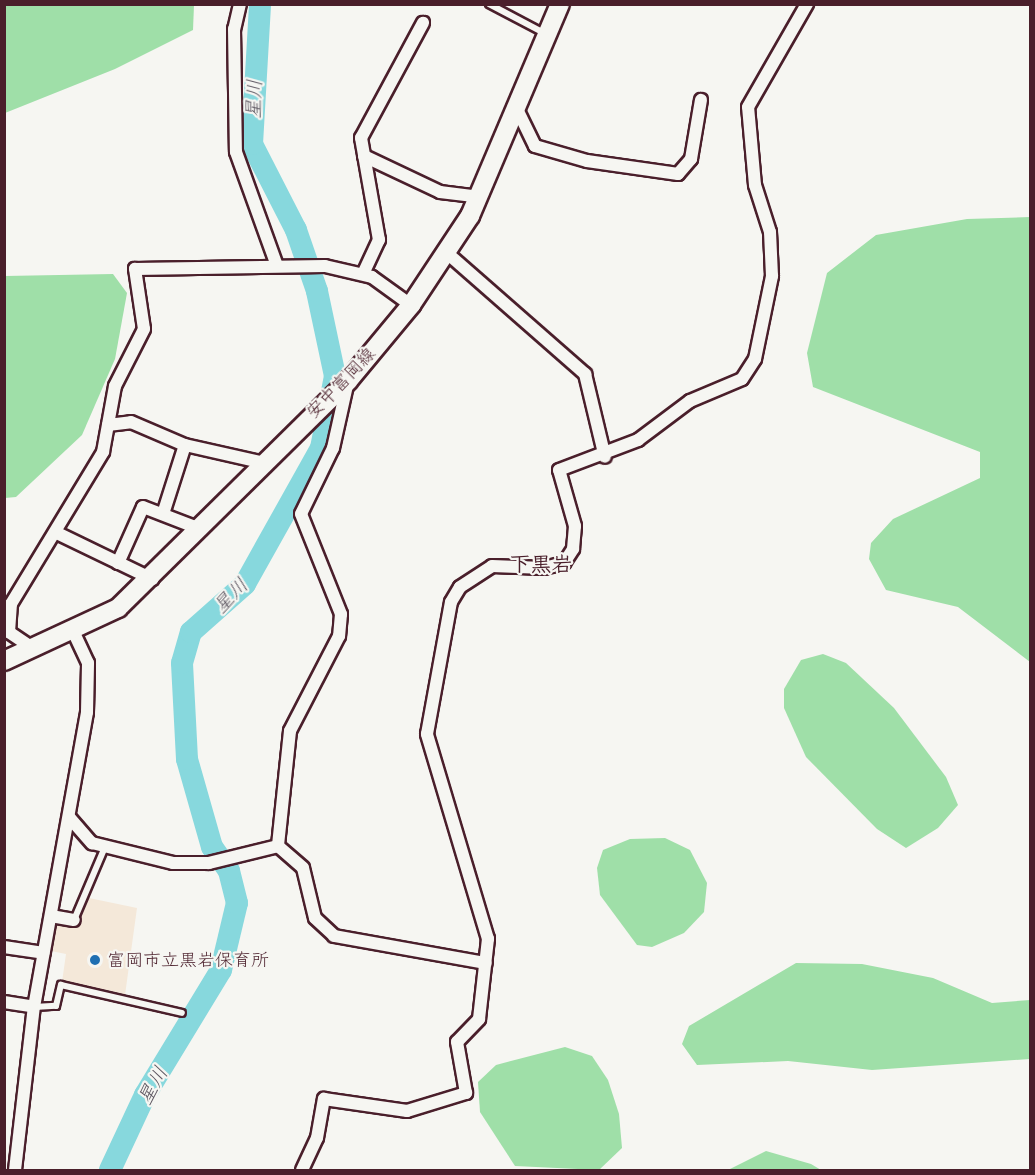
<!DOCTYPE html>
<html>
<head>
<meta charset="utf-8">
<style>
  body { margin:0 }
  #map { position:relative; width:1035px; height:1175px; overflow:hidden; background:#f6f6f2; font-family:"Patrick Hand","Klee One",sans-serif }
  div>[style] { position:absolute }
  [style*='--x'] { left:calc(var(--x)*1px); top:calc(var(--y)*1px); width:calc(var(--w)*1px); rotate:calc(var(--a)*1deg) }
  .built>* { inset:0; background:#f4e8d9 }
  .green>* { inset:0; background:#9fdfa8 }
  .river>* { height:22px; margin:-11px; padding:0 11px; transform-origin:11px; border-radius:11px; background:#87d8dd }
  .roads { filter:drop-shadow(2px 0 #4a1f2b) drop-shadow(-2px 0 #4a1f2b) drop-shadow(0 2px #4a1f2b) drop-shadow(0 -2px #4a1f2b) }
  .service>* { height:6px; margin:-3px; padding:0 3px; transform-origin:3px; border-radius:3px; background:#f6f6f2 }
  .minor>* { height:12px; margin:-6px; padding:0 6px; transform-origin:6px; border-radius:6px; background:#f6f6f2 }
  .secondary>* { height:18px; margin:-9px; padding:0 9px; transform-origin:9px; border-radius:9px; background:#f6f6f2 }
  .dots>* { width:16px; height:16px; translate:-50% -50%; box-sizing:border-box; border:3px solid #f6f6f2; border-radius:50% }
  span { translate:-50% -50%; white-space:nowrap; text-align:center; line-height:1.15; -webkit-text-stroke:4.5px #f6f6f2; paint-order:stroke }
  .street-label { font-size:18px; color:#4a1f2b }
  .poi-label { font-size:18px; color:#4a1f2b }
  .left { translate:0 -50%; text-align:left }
  .water-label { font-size:20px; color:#5c5660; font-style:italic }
  .quarter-label { font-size:21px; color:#4a1f2b; font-weight:700 }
  .frame { position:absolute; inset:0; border:6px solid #4a1f2b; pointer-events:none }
</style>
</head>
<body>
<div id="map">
  <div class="built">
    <i style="clip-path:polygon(89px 898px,137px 908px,125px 995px,62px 982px,66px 954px,51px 951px,56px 922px,74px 925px)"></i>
  </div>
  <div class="green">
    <i style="clip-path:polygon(5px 4px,194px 5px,193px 30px,115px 69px,5px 113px)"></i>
    <i style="clip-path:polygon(1030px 217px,1030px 662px,958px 607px,886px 590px,869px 559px,871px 543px,893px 519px,980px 478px,980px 452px,813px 387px,807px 353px,827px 273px,876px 235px,967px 219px)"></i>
    <i style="clip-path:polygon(113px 274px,127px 293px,115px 359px,82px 435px,16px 497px,5px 498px,5px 276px)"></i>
    <i style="clip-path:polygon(823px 654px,846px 663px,894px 708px,946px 777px,958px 805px,938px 828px,906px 848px,877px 829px,806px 757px,784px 708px,784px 689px,801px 660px)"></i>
    <i style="clip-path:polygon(665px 838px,690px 850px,707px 883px,704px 912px,684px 933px,652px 947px,637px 945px,600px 895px,597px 868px,603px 850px,630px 839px)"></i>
    <i style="clip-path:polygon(796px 963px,862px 964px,933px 978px,992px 1003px,1030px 1000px,1030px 1059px,872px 1070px,788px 1061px,697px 1065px,682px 1044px,689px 1026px)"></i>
    <i style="clip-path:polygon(565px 1047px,592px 1056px,608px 1080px,619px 1114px,622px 1148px,599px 1170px,515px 1166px,480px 1112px,478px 1082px,496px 1065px)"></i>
    <i style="clip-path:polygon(766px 1151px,811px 1164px,821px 1170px,728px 1170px)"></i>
  </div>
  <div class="river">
    <i style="--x:110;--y:1170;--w:83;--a:-65"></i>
    <i style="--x:145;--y:1095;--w:146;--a:-58.7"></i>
    <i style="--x:221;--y:970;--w:69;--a:-76.6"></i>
    <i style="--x:237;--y:903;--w:33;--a:-104"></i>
    <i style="--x:229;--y:871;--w:29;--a:-125"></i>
    <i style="--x:212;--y:847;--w:91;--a:-105.9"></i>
    <i style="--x:187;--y:759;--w:96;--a:-93"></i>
    <i style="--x:182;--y:663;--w:32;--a:-74"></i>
    <i style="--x:191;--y:632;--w:72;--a:-41.6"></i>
    <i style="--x:245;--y:584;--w:156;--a:-60.8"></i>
    <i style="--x:321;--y:448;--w:73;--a:-79"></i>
    <i style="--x:335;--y:376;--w:87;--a:-102"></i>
    <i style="--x:317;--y:291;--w:65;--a:-109"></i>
    <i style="--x:296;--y:230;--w:97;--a:-117.1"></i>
    <i style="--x:252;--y:144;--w:140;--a:-86.7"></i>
  </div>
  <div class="roads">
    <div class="service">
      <i style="--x:489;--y:4;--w:62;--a:27.8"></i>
      <i style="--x:74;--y:920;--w:79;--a:-67"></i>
      <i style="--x:34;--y:1007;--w:22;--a:-3"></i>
      <i style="--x:56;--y:1006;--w:22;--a:-77"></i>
      <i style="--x:61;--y:985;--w:124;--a:13"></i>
    </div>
    <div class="minor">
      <i style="--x:240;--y:4;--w:26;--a:103"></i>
      <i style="--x:234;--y:29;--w:123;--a:89.1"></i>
      <i style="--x:236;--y:152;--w:118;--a:70.2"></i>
      <i style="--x:517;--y:109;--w:41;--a:64.1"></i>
      <i style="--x:535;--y:146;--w:54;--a:16.1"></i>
      <i style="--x:587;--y:161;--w:92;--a:8.1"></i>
      <i style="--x:678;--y:174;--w:20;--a:-49"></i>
      <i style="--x:691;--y:159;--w:60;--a:-80.4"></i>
      <i style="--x:364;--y:156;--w:84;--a:25.3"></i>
      <i style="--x:440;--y:192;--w:38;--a:7"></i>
      <i style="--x:447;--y:253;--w:184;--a:41.2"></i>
      <i style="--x:585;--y:374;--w:85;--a:76.5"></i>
      <i style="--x:363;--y:274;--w:38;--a:-65"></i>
      <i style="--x:379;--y:240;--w:104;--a:-100"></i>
      <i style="--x:361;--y:138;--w:131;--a:-61.7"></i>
      <i style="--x:348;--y:381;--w:69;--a:102.6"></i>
      <i style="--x:333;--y:448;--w:73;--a:115.9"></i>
      <i style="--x:301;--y:514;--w:108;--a:68.2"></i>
      <i style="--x:341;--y:614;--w:22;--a:95"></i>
      <i style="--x:339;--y:636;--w:107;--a:117.3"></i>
      <i style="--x:290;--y:731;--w:116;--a:96"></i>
      <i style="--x:278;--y:846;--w:33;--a:41"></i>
      <i style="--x:303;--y:868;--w:51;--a:76.5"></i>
      <i style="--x:315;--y:918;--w:26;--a:43"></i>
      <i style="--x:334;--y:936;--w:154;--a:10.1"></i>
      <i style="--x:108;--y:425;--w:23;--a:-7"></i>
      <i style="--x:131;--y:422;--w:59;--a:23.1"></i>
      <i style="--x:185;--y:445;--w:81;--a:12.8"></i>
      <i style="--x:163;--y:514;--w:72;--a:-72.3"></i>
      <i style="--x:57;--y:533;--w:106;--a:25.8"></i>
      <i style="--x:118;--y:563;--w:61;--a:-65.9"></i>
      <i style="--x:143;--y:507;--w:61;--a:21.1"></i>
      <i style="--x:34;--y:649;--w:30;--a:-146"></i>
      <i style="--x:9;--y:632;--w:28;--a:-86"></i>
      <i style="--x:11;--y:604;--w:178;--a:-58.8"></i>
      <i style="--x:103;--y:452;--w:67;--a:-79.7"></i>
      <i style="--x:115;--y:386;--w:64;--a:-63"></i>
      <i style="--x:144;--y:329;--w:61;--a:-98.5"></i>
      <i style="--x:135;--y:269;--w:190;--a:-0.9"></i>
      <i style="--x:325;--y:266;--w:48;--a:13.2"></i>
      <i style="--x:372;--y:277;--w:48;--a:35.7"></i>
      <i style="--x:69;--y:817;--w:35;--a:49"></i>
      <i style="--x:92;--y:843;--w:83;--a:13.9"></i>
      <i style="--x:173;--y:863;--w:36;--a:0"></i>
      <i style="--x:209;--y:863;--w:71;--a:-13.8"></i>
      <i style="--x:51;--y:916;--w:23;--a:10"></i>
      <i style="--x:4;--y:947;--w:40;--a:8.5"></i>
      <i style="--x:4;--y:1002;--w:30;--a:9"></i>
      <i style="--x:15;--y:1170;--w:164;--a:-83.4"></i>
      <i style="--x:34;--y:1007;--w:300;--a:-79.8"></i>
      <i style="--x:87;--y:712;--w:49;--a:-88.8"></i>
      <i style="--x:88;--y:663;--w:33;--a:-115"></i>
      <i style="--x:302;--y:1170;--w:35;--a:-65"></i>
      <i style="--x:317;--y:1138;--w:40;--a:-80"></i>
      <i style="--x:324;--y:1099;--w:84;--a:8.2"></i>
      <i style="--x:407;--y:1111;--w:62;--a:-17"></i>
      <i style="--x:466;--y:1093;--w:52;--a:-100"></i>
      <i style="--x:457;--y:1042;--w:32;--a:-46"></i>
      <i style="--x:479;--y:1019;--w:81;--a:-83.6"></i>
      <i style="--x:488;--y:939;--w:214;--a:-106.6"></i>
      <i style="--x:427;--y:734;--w:134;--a:-79.7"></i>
      <i style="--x:451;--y:602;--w:17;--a:-59"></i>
      <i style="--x:460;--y:587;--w:38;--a:-33"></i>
      <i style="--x:492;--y:566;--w:52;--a:2.2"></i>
      <i style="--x:544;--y:568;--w:21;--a:-14"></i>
      <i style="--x:564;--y:563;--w:17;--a:-57"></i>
      <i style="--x:573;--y:549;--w:23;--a:-85"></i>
      <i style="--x:575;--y:526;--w:58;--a:-105.9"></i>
      <i style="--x:559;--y:470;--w:85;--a:-20.8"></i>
      <i style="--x:638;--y:440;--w:65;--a:-36.9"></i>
      <i style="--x:690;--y:401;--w:56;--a:-22.9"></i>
      <i style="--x:742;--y:379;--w:24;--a:-57"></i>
      <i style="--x:755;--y:359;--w:85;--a:-78.4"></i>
      <i style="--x:772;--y:276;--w:44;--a:-92.6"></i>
      <i style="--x:770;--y:232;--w:49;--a:-107.7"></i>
      <i style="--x:755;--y:185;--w:78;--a:-95.1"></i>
      <i style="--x:748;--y:107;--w:119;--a:-60.2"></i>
    </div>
    <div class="secondary">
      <i style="--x:4;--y:661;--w:126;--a:-24.9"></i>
      <i style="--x:118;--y:608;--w:323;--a:-44.6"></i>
      <i style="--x:348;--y:381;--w:99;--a:-50.3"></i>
      <i style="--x:411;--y:305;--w:107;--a:-56.5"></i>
      <i style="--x:470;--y:216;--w:230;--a:-67"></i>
    </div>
  </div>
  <div class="dots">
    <i style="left:95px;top:960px;background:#1f6fb2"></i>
  </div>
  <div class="street-label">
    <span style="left:341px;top:383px;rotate:-46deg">安中富岡線</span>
  </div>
  <div class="poi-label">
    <span class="left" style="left:107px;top:960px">富岡市立黒岩保育所</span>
  </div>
  <div class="water-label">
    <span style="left:253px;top:99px;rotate:-88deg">星川</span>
    <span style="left:230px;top:595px;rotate:-46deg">星川</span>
    <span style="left:152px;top:1085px;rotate:-61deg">星川</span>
  </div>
  <div class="quarter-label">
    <span style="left:541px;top:564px">下黒岩</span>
  </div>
  <div class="frame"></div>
</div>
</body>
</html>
